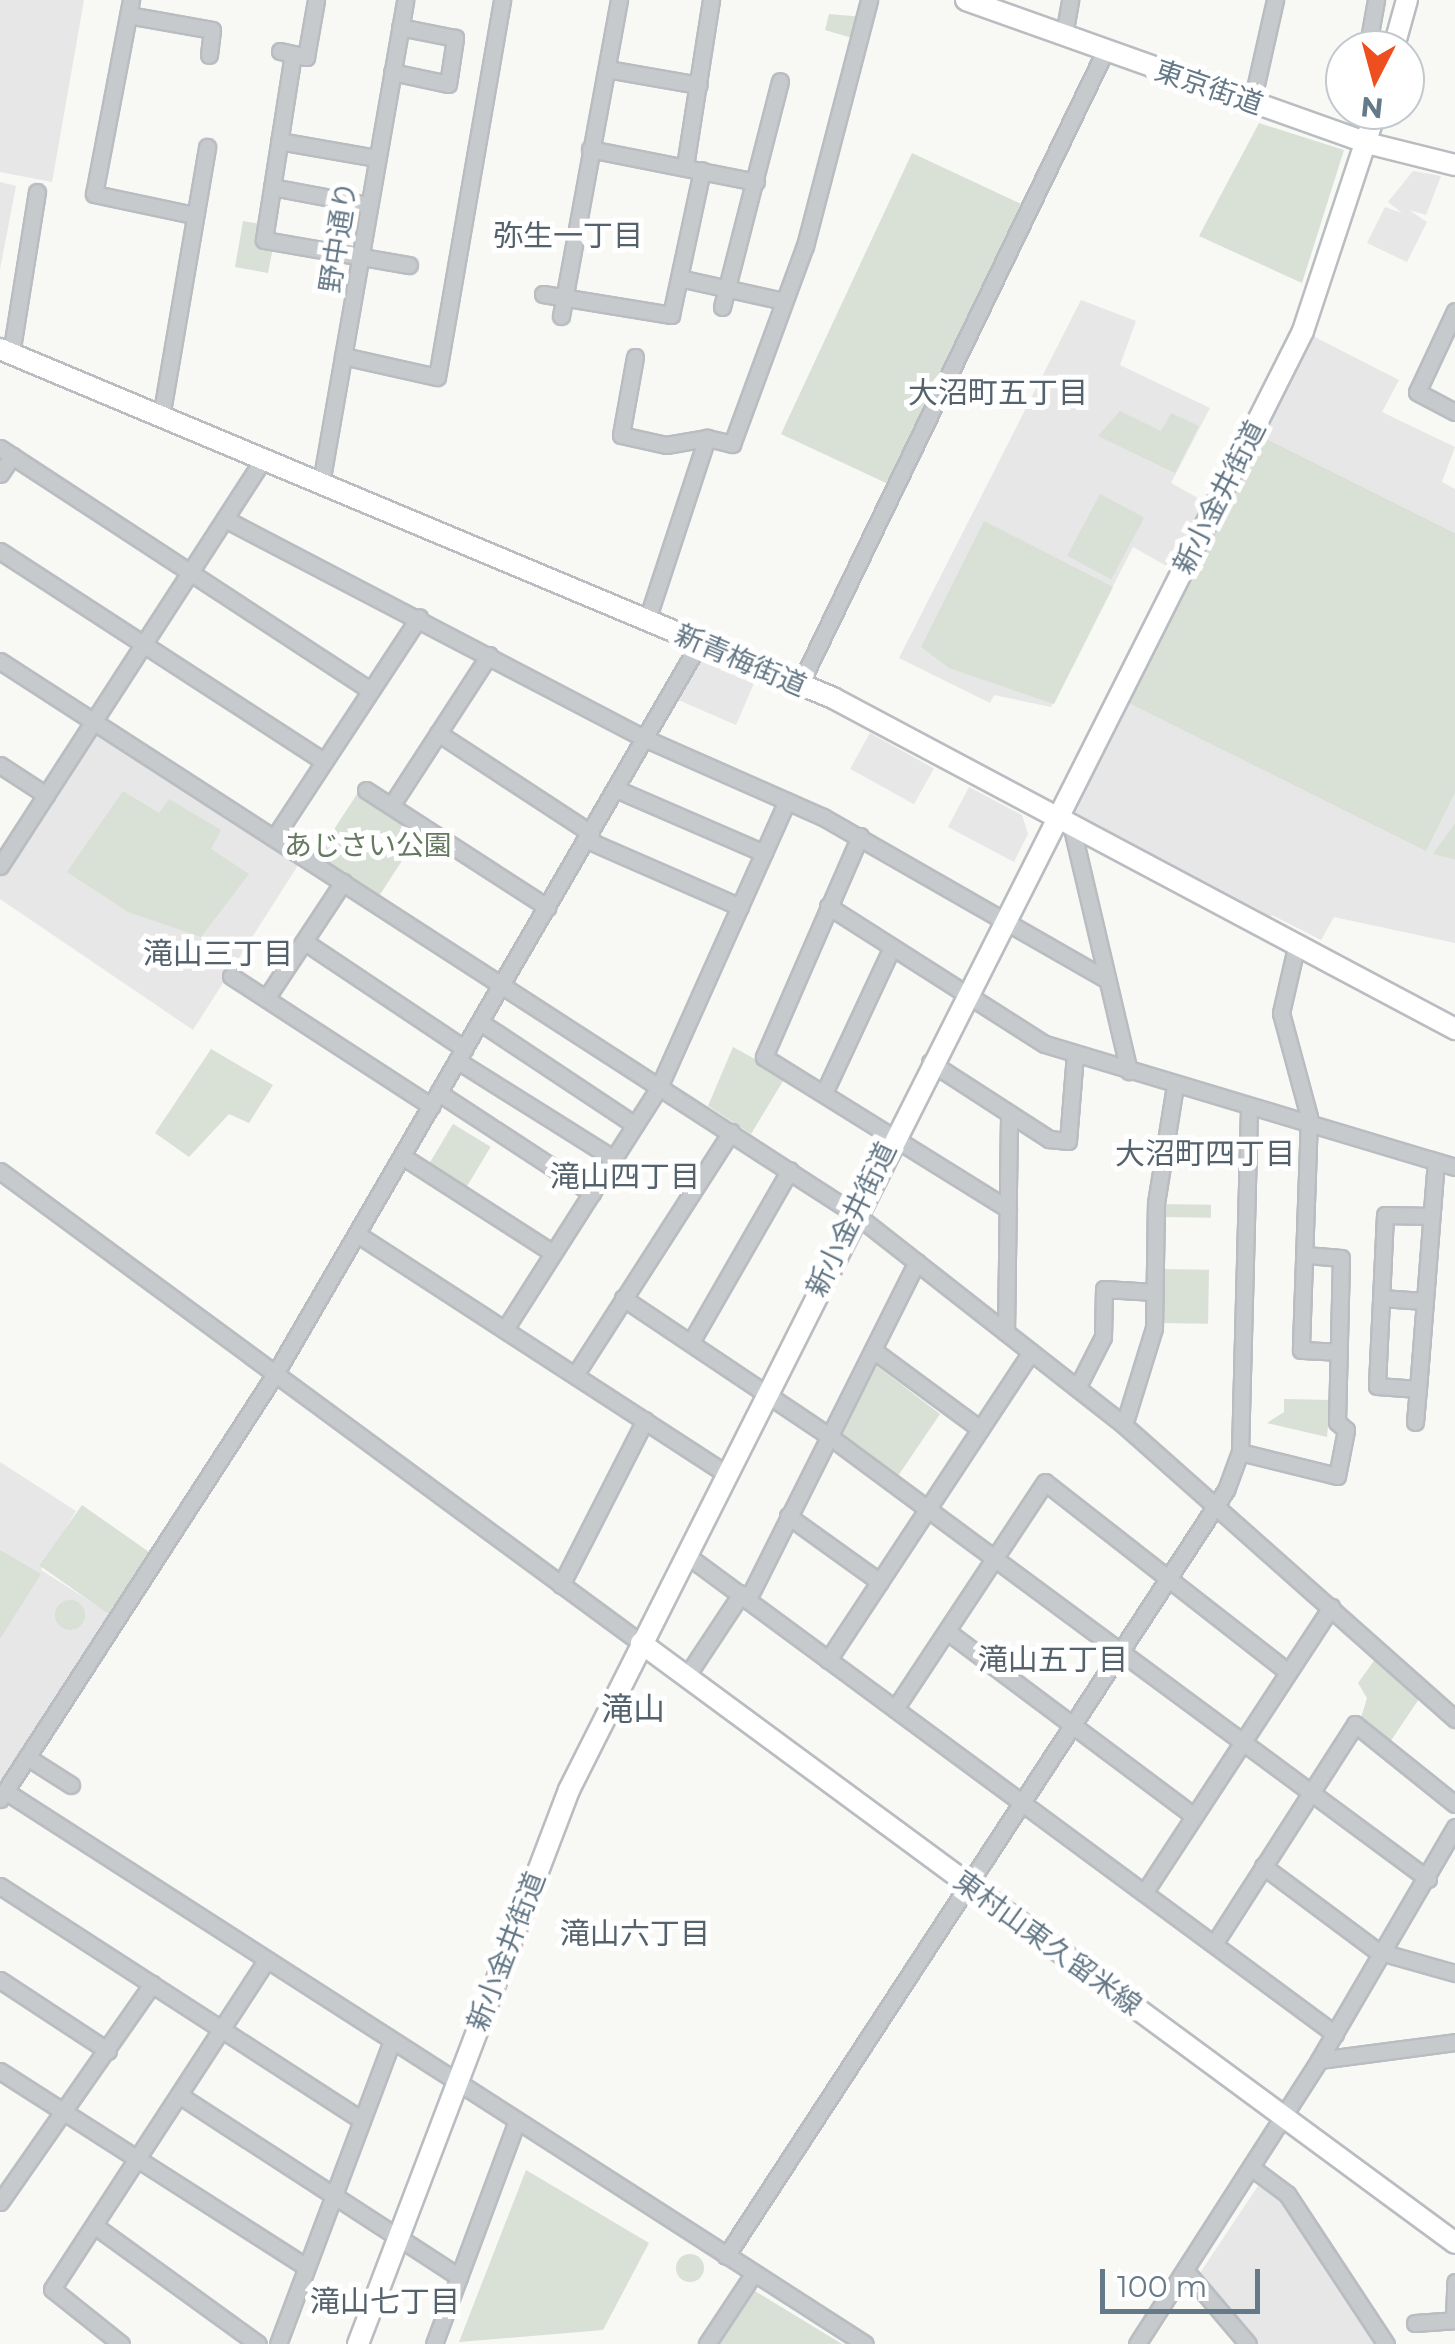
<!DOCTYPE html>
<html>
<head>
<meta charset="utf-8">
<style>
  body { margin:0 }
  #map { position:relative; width:1455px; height:2344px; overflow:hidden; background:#f8f8f5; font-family:Montserrat,"Noto Sans JP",sans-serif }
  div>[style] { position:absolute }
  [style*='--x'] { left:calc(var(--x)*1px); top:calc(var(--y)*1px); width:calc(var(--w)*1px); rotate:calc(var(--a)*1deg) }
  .built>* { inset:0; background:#e6e7e6; transform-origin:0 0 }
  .green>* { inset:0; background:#d9e0d6; transform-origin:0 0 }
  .round { border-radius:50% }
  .roads { filter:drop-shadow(2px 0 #b9bdc1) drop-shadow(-2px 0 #b9bdc1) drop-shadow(0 2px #b9bdc1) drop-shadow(0 -2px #b9bdc1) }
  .minor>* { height:15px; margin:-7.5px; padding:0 7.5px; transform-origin:7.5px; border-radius:7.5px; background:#c6cacd }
  .major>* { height:20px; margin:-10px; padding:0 10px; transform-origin:10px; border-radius:10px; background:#fff }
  span { translate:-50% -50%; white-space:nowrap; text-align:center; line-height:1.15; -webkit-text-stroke:10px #fff; paint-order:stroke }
  .street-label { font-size:28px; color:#657988 }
  .park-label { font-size:28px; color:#667a61 }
  .neighbourhood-label { font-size:30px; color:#54626d }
  .quarter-label { font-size:32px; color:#54626d }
  .north { position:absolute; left:1325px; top:30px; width:100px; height:100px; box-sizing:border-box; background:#fff; border:2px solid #c1c9cf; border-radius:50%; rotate:186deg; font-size:28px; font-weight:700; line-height:40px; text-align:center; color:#657988 }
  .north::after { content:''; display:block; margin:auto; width:35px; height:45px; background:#ee4f1f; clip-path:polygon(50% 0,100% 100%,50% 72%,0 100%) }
  .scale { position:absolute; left:1100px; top:2269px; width:160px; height:45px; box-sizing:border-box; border:5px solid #657988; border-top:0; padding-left:12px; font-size:30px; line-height:35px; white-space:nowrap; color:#657988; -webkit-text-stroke:8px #fff; paint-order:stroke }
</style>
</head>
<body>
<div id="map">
  <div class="built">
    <i style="clip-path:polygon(0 0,84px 0,52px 182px,0 172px)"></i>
    <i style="clip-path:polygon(1413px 171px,1441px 176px,1426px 215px,1409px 210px,1427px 222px,1407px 262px,1367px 243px,1385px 207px,1402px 213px,1388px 202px)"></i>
    <i style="clip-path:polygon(0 182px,16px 186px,0 269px)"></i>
    <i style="clip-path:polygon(1081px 300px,1136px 321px,1120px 365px,1210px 408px,1171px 483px,1214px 507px,1303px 331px,1399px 380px,1382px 412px,1455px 447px,1442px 482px,1455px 489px,1455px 533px,1259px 435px,1426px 850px,1455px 793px,1455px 823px,1434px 854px,1455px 860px,1455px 943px,1334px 917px,1321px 940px,1272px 915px,1265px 927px,1055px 815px,1179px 573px,1133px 547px,1051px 707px,994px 695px,990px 703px,899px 658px)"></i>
    <i style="clip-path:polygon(701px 661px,754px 683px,736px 725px,676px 699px)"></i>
    <i style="clip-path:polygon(93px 723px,300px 862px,193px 1030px,0 899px,0 866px)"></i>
    <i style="left:870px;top:733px;width:73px;height:41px;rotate:29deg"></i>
    <i style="clip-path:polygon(969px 787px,1022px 815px,1028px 834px,1014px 862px,948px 827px)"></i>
    <i style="clip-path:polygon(0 1462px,76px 1511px,41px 1570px,112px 1615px,0 1792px)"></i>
    <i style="clip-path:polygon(1258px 2186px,1284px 2201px,1381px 2344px,1257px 2344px,1198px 2276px)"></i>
  </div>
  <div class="green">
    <i style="clip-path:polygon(829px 14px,863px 17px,859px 40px,825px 30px)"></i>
    <i style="clip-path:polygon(1259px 123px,1344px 150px,1302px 283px,1199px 236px)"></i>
    <i style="left:912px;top:153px;width:126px;height:310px;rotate:25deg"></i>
    <i style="clip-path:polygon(243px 221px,261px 224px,257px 244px,273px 247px,268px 273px,235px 267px)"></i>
    <i style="clip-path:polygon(1120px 411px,1161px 431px,1171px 413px,1199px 426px,1175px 473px,1098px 436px)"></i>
    <i style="clip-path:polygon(1259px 435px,1455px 533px,1455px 793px,1426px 851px,1125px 701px)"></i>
    <i style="left:1100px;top:494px;width:50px;height:70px;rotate:28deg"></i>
    <i style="clip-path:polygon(984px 521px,1113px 587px,1054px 704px,949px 668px,921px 647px)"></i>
    <i style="clip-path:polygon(123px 791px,159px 813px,169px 799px,221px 830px,211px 849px,249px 874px,201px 937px,128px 912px,67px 872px)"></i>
    <i style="left:359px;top:791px;width:74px;height:80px;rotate:33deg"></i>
    <i style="clip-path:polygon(1455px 823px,1455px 860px,1433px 854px)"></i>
    <i style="clip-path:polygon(733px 1047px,786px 1076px,751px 1134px,708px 1106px)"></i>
    <i style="clip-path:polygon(211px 1049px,273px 1085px,249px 1123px,229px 1114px,189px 1157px,155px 1133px)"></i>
    <i style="left:453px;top:1124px;width:44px;height:51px;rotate:31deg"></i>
    <i style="left:1161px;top:1204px;width:50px;height:13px;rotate:1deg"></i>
    <i style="left:1161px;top:1269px;width:48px;height:54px;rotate:1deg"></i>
    <i style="clip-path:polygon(877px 1366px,940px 1414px,898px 1476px,840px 1438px)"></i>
    <i style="clip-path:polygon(1284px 1399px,1330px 1400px,1327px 1437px,1267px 1423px,1284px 1412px)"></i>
    <i style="left:82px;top:1505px;width:84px;height:74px;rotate:35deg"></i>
    <i style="clip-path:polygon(0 1550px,41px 1574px,0 1639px)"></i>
    <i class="round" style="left:55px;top:1600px;width:30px;height:30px"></i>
    <i style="clip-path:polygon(1376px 1658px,1421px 1696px,1390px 1742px,1361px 1718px,1367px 1698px,1358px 1683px)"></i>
    <i style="clip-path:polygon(526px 2170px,649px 2243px,603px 2330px,459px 2342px)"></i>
    <i class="round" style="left:676px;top:2254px;width:28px;height:28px"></i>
    <i style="clip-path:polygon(750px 2288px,842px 2344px,714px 2344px)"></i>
  </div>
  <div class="roads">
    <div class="minor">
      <i style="--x:131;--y:0;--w:197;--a:100.8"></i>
      <i style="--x:94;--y:194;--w:97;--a:11.9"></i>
      <i style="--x:128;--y:15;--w:85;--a:10.1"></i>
      <i style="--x:212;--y:30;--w:25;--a:97"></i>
      <i style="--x:1064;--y:35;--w:36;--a:-80"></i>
      <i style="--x:1367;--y:50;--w:51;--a:-79.8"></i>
      <i style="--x:280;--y:51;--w:27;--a:13"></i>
      <i style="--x:306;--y:57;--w:58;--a:-80"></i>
      <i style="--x:293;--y:54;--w:188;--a:98.9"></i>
      <i style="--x:264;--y:240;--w:147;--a:9.8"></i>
      <i style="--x:607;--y:69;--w:93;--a:9.9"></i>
      <i style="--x:392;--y:72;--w:57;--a:12.1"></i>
      <i style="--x:448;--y:84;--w:47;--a:-81.3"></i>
      <i style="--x:455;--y:38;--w:56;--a:-168.7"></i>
      <i style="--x:1252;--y:102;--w:105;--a:-77.3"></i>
      <i style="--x:279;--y:141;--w:98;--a:9.9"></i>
      <i style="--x:590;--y:149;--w:169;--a:11.2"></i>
      <i style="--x:685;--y:166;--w:168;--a:-81.1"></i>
      <i style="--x:272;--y:187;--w:98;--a:10.6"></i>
      <i style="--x:679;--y:278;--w:107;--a:12.4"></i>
      <i style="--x:543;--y:294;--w:130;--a:9.3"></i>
      <i style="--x:671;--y:315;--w:148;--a:-77.9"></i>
      <i style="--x:722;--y:307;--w:233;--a:-75.6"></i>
      <i style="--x:1455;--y:311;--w:89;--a:115.1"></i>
      <i style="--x:1417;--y:392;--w:43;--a:27.8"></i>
      <i style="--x:561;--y:316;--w:321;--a:-79.6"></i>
      <i style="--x:11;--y:354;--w:164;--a:-80.9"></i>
      <i style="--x:343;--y:356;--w:96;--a:12.6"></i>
      <i style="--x:437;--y:377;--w:383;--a:-80.2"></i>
      <i style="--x:635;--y:357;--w:79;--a:100.2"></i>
      <i style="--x:621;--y:435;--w:46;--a:12.5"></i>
      <i style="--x:666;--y:445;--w:42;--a:-9.7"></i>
      <i style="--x:161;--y:417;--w:274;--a:-80.3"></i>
      <i style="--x:0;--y:448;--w:442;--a:33.2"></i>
      <i style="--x:0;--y:474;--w:22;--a:-56"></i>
      <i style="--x:321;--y:483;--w:490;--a:-80.1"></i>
      <i style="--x:225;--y:519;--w:475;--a:27.6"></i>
      <i style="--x:646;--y:739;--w:193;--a:23.8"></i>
      <i style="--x:823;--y:817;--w:324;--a:29.8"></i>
      <i style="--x:0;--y:551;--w:384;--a:33"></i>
      <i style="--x:647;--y:620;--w:192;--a:-71.8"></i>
      <i style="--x:707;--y:438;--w:26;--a:13"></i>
      <i style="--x:732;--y:444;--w:211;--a:-69.8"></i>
      <i style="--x:805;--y:246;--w:254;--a:-75.4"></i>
      <i style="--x:0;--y:661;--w:1018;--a:32.89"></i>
      <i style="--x:855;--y:1214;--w:342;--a:38.1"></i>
      <i style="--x:1124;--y:1425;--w:443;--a:41.6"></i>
      <i style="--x:800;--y:684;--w:703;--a:-64.27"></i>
      <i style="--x:438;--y:733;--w:183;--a:33.2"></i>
      <i style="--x:0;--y:765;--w:55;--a:33.1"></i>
      <i style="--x:616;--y:789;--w:161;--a:23.4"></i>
      <i style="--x:366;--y:790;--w:216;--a:32.9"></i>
      <i style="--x:391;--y:806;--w:180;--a:-57"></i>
      <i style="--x:1071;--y:824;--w:254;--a:76.8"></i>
      <i style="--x:860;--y:836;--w:241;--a:113.5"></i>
      <i style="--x:764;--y:1057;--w:287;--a:31.9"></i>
      <i style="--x:274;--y:838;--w:264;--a:-56.7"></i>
      <i style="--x:587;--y:840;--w:167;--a:23.6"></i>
      <i style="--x:0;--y:866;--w:485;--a:-57.1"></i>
      <i style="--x:828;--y:906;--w:257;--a:32.5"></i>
      <i style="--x:1045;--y:1044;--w:428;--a:16.7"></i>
      <i style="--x:305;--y:942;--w:192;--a:33.8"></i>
      <i style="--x:1297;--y:943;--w:72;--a:102.9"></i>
      <i style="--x:1281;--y:1013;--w:108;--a:74.9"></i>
      <i style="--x:1309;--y:1117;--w:233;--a:92"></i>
      <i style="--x:1301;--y:1350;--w:37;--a:3"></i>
      <i style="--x:231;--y:976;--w:239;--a:33"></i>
      <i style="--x:267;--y:997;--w:138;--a:-56.5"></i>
      <i style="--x:480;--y:1022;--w:186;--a:33.6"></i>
      <i style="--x:458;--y:1061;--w:184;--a:32.1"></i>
      <i style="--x:930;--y:1062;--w:142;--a:32.9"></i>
      <i style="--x:1049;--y:1139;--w:19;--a:6"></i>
      <i style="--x:1068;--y:1141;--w:87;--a:-85.4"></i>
      <i style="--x:439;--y:1093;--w:183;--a:33.2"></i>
      <i style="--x:824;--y:1093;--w:161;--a:-65"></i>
      <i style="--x:402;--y:1156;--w:179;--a:32.7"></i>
      <i style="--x:0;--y:1171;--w:796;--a:36.37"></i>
      <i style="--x:1431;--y:1216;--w:46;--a:-178.8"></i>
      <i style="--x:1385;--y:1215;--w:171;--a:92.7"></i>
      <i style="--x:1377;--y:1386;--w:41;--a:4.2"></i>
      <i style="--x:1418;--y:1389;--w:228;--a:-85.5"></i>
      <i style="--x:357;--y:1234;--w:439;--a:33"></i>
      <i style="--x:623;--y:1298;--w:248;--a:33.8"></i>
      <i style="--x:829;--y:1436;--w:745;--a:36.49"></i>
      <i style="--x:1381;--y:1298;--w:43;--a:4"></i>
      <i style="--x:505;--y:1329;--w:287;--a:-57.5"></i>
      <i style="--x:659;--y:1087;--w:313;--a:-65.9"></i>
      <i style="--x:1006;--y:1332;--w:218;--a:-89.2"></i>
      <i style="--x:691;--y:1342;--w:198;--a:-60.1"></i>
      <i style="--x:873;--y:1350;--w:133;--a:36.4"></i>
      <i style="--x:575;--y:1375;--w:289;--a:-57.3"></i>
      <i style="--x:1077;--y:1388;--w:57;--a:-63"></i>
      <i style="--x:1103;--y:1337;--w:48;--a:-88.8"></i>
      <i style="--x:1104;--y:1289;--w:50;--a:3.4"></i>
      <i style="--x:1415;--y:1422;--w:33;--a:-85"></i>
      <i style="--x:1124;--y:1425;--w:102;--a:-72.8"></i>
      <i style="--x:1154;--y:1328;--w:125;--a:-89.1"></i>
      <i style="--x:1156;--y:1203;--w:119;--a:-80.8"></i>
      <i style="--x:1240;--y:1452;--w:100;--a:13.9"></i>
      <i style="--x:1337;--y:1476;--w:47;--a:-78.9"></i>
      <i style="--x:1346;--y:1430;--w:12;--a:-138"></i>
      <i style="--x:1337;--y:1422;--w:164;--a:-88.6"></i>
      <i style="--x:1341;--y:1258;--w:36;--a:-175"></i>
      <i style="--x:788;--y:1516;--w:113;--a:35.7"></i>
      <i style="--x:685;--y:1554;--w:261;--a:36.4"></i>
      <i style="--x:561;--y:1585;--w:185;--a:-63"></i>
      <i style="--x:748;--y:1599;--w:377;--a:-63.4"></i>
      <i style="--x:948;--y:1632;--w:307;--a:36.8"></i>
      <i style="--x:828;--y:1660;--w:369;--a:-56.6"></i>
      <i style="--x:1288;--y:1672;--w:308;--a:-142"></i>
      <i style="--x:1045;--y:1482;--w:272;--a:123.5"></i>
      <i style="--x:895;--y:1709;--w:547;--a:36.45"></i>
      <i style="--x:686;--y:1677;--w:100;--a:-56.5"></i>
      <i style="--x:27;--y:1757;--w:52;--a:32.5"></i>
      <i style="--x:5;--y:1791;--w:1022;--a:32.74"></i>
      <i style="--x:0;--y:1799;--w:506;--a:-57.09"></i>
      <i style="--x:275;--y:1374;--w:846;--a:-59.86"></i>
      <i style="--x:1263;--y:1866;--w:142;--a:36.7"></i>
      <i style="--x:1377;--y:1951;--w:81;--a:15.8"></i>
      <i style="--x:0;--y:1886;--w:431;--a:32.9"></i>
      <i style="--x:1144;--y:1893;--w:342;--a:-56.8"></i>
      <i style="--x:1214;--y:1944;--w:261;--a:-57.3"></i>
      <i style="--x:1355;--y:1724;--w:128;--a:38.7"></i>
      <i style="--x:0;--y:1980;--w:129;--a:33.3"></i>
      <i style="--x:1319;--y:2060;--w:270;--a:-59.7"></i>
      <i style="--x:0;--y:2071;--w:363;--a:32.6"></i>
      <i style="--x:179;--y:2095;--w:334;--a:33"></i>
      <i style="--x:1252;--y:2168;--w:44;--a:36.6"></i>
      <i style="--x:1287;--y:2194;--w:180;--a:56.6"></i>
      <i style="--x:0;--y:2202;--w:266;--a:-55.1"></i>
      <i style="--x:95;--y:2226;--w:201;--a:35.9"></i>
      <i style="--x:726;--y:2256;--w:915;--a:-56.87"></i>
      <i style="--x:1226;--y:1490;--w:40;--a:-69.8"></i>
      <i style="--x:1240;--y:1452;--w:342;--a:-88.5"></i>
      <i style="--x:1185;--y:2270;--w:97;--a:49.6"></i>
      <i style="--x:1415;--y:2323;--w:39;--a:-4"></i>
      <i style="--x:1454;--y:2320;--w:38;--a:-88"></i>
      <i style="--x:121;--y:2344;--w:88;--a:-141.4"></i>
      <i style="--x:52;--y:2289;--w:390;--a:-56.9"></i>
      <i style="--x:278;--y:2344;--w:322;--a:-69.4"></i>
      <i style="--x:434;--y:2344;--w:235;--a:-69.6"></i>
      <i style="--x:707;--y:2344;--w:85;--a:-56.5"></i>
      <i style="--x:1137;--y:2344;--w:337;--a:-57.3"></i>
      <i style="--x:1319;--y:2060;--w:137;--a:-7.5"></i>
    </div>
    <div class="major">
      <i style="--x:966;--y:0;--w:426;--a:19.6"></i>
      <i style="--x:1367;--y:143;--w:91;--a:14"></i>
      <i style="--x:1393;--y:50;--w:52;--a:-74.4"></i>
      <i style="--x:0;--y:349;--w:903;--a:22.73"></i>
      <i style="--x:833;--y:698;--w:705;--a:28.02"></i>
      <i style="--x:641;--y:1643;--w:1011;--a:36.39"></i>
      <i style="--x:358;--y:2344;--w:593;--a:-69.15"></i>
      <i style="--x:569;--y:1790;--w:1633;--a:-63.29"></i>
      <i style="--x:1303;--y:331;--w:233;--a:-71.7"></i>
    </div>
  </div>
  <div class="street-label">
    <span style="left:1209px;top:87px;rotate:19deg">東京街道</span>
    <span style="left:338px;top:237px;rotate:-81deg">野中通り</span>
    <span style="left:1219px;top:497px;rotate:-63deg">新小金井街道</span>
    <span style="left:741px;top:660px;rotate:23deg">新青梅街道</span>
    <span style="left:851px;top:1219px;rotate:-64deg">新小金井街道</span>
    <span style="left:1048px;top:1943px;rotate:36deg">東村山東久留米線</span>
    <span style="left:506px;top:1951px;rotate:-69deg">新小金井街道</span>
  </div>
  <div class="park-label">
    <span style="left:368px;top:845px">あじさい公園</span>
  </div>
  <div class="neighbourhood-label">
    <span style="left:568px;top:236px">弥生一丁目</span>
    <span style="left:998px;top:393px">大沼町五丁目</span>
    <span style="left:218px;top:954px">滝山三丁目</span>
    <span style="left:1205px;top:1154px">大沼町四丁目</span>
    <span style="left:625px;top:1177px">滝山四丁目</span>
    <span style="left:1053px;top:1660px">滝山五丁目</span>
    <span style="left:635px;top:1934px">滝山六丁目</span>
    <span style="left:385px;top:2302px">滝山七丁目</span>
  </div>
  <div class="quarter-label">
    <span style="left:633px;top:1709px">滝山</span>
  </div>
  <div class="north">N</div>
  <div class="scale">100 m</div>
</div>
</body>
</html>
